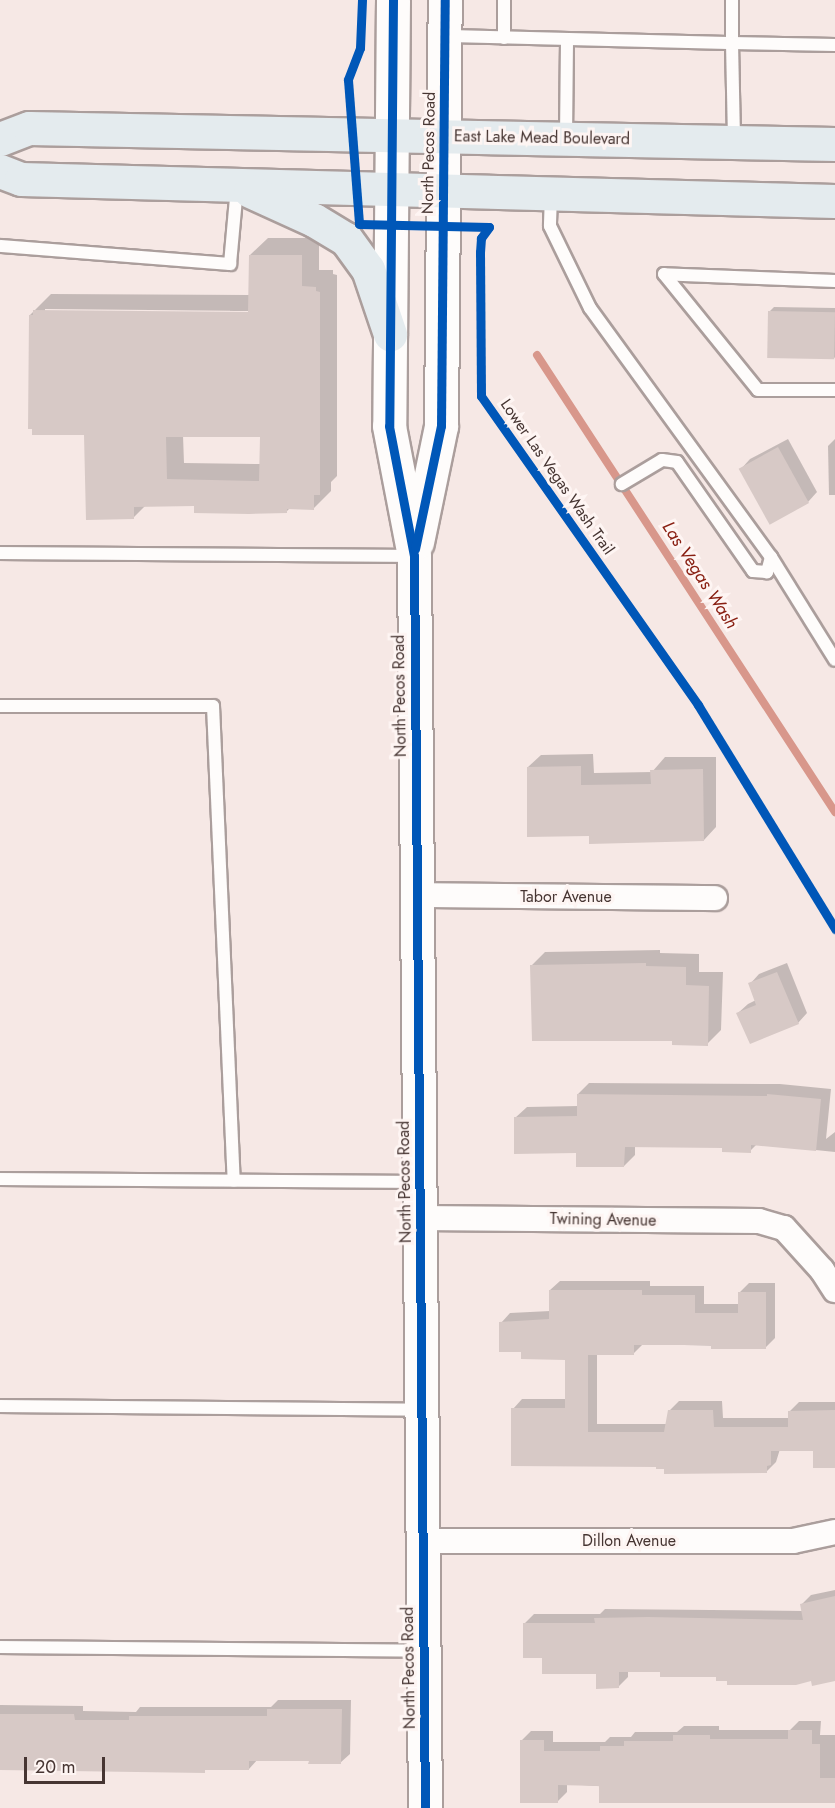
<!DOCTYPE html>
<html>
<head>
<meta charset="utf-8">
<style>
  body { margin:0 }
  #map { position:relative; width:835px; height:1808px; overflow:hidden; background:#f6e8e5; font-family:Jost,sans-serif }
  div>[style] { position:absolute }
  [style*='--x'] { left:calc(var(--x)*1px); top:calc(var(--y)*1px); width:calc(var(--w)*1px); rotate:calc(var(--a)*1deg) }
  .shadow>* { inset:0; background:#0003 }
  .stream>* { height:8px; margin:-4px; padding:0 4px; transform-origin:4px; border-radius:4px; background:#d8978b }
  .building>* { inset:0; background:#d7c9c6; transform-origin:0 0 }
  .roads { filter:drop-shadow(2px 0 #ab9e9c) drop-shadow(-2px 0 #ab9e9c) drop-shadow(0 2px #ab9e9c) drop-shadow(0 -2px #ab9e9c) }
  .lane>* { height:12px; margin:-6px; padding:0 6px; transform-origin:6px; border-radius:6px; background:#fefcfb }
  .street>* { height:24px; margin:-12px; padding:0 12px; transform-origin:12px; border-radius:12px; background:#fefcfb }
  .secondary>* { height:33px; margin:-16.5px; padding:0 16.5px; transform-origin:16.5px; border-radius:16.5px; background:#fefcfb }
  .primary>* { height:33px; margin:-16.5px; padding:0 16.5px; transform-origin:16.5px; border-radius:16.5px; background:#e4ebee }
  .cycleway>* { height:9px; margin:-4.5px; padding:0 4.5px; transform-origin:4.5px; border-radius:4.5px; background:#0057b8 }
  span { translate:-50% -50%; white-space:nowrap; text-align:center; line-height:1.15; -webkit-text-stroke:6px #fef5f3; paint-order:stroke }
  .street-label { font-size:16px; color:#463532 }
  .water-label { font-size:18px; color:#892013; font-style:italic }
  .scale { position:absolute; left:24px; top:1757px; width:81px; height:27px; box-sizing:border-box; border:3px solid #463532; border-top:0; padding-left:8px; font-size:18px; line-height:21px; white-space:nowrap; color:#463532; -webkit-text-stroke:4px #fef5f3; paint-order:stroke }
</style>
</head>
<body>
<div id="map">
  <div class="shadow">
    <i style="clip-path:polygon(evenodd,268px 238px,319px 238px,319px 270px,333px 270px,333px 274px,337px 275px,337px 476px,331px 482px,331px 491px,314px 508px,290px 508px,287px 511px,196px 505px,146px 505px,133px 518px,86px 434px,30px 315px,51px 294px,250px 295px,250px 255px,268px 238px,45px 309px,256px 311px,256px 314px,45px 312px,45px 309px,268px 238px,183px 435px,261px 435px,261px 464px,184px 463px,183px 435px)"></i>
    <i style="clip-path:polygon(774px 307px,835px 308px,835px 358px,770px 311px)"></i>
    <i style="clip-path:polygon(788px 439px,817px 492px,808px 502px,741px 469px,750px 459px)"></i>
    <i style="clip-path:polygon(835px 439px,835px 495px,829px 495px,828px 446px)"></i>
    <i style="clip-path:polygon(593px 754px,594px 773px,652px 772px,665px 757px,716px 757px,716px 827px,704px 840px,591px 835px,528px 767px,541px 755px)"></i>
    <i style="clip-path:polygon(660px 950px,660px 953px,699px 954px,699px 972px,723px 972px,721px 1030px,707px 1044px,674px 1039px,531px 966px,545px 952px)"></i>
    <i style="clip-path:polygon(787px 963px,807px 1013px,798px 1023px,738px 1013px,748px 1004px,756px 1000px,750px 984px,759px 974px)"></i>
    <i style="clip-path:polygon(589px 1083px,780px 1084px,831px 1089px,826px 1139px,835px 1132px,835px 1152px,757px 1144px,750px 1151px,723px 1146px,635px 1145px,635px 1155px,624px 1166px,578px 1152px,515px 1118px,527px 1107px,578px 1106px,578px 1094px)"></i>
    <i style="clip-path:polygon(560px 1281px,650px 1281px,650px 1286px,704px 1286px,704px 1304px,739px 1304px,739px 1293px,749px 1283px,775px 1283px,775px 1338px,766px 1347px,643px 1344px,633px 1354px,597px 1353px,597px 1424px,667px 1424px,669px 1411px,679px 1401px,722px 1401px,723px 1418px,789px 1418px,789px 1412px,799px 1402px,835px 1402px,835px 1466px,814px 1449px,780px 1449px,776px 1462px,766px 1472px,666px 1468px,513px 1409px,522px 1399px,567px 1399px,567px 1358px,523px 1351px,501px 1323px,510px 1313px,550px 1311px,550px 1290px)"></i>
    <i style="clip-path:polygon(835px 1590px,835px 1679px,728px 1680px,717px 1676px,661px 1670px,628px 1671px,628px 1677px,618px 1687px,597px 1672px,544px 1656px,525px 1623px,534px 1614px,600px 1614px,605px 1609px,803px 1611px,801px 1605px,811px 1595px)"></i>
    <i style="clip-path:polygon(278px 1700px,351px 1700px,350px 1754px,340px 1763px,310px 1759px,258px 1759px,249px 1769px,207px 1768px,204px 1771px,0 1769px,0 1705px,83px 1706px,83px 1711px,136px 1712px,140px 1707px,271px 1707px)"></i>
    <i style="clip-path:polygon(799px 1721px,821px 1721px,820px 1735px,835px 1735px,835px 1802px,567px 1784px,567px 1792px,557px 1802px,522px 1740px,531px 1731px,553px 1731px,553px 1742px,605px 1742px,610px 1737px,631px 1737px,635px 1732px,677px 1732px,684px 1726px,719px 1726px,719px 1730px,790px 1730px)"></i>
  </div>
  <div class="stream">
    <i style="--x:537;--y:355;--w:546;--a:56.89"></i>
  </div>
  <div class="building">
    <i style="clip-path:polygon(evenodd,249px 255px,302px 255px,302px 286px,316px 287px,316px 291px,320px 292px,320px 495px,314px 495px,314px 510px,287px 509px,287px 513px,249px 514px,194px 513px,194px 506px,134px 507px,134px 519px,86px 520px,84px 435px,32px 435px,32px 429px,28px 429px,29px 315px,33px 315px,33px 310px,248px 312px,249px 255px,166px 437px,260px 437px,259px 481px,167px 479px,166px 437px)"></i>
    <i style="left:768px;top:311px;width:67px;height:47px;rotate:1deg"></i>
    <i style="left:778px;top:447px;width:64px;height:45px;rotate:61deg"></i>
    <i style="clip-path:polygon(581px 766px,581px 785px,651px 784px,650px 770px,703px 769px,704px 841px,589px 844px,589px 836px,527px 837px,527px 767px)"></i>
    <i style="clip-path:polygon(646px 963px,646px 966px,686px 967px,686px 985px,709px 986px,708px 1046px,672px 1045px,672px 1041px,532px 1041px,530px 965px)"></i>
    <i style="clip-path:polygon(777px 972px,799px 1024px,750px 1044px,736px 1013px,756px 1005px,748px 983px)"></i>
    <i style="clip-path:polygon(577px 1094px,767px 1096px,767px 1094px,821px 1099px,816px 1151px,751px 1145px,751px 1153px,722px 1152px,722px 1148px,625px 1147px,624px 1167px,576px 1167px,576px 1153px,514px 1154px,514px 1117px,577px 1116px)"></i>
    <i style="clip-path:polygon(549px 1290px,642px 1290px,642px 1295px,695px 1295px,695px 1313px,738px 1313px,738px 1292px,766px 1292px,766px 1349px,711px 1349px,711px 1345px,634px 1345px,634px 1355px,588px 1355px,588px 1432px,664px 1432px,668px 1410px,713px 1410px,714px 1427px,788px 1427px,788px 1411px,835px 1410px,835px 1468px,813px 1468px,813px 1451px,771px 1451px,771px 1465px,767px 1466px,767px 1473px,664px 1474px,664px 1469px,656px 1469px,656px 1467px,511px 1466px,511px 1408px,565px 1408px,565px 1360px,521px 1359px,521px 1352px,499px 1352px,499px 1322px,549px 1319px)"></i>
    <i style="clip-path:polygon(835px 1596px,835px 1681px,812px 1686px,811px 1681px,796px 1685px,727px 1685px,727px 1681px,716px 1681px,716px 1677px,660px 1677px,660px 1672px,619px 1672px,619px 1688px,596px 1689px,596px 1674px,542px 1674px,542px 1658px,523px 1658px,523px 1623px,595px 1623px,594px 1618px,648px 1617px,803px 1620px,800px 1604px)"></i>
    <i style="clip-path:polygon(267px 1709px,342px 1709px,341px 1764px,308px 1764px,309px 1761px,249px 1761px,249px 1770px,205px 1770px,205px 1773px,0 1770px,0 1714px,74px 1714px,75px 1720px,129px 1720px,129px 1716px,267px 1716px)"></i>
    <i style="clip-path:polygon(788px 1730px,812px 1730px,812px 1744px,820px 1744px,820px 1778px,835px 1778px,835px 1803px,599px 1803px,599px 1786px,558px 1785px,558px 1803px,520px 1803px,520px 1740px,544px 1740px,544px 1751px,600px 1751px,600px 1746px,624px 1746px,624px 1741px,673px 1741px,673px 1735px,710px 1735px,710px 1739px,788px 1739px)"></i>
  </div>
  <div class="roads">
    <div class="lane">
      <i style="--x:504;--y:0;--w:38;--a:90"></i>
      <i style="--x:732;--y:0;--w:43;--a:90"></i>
      <i style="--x:732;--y:43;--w:103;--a:1.1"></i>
      <i style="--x:446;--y:36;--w:286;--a:1.4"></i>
      <i style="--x:732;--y:43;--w:99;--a:88.8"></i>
      <i style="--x:566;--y:137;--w:98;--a:-89.4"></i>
      <i style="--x:551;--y:195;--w:31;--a:92"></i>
      <i style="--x:550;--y:226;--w:91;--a:64"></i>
      <i style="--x:590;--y:308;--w:308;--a:54"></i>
      <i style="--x:771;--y:557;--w:16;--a:105"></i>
      <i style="--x:767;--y:572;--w:14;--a:-176"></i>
      <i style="--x:753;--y:571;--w:133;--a:-124.9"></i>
      <i style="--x:677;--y:462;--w:15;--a:-172"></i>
      <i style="--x:662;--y:460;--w:47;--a:149"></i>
      <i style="--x:0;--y:246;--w:231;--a:4.5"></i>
      <i style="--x:230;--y:264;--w:77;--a:-84.8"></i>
      <i style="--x:835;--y:281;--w:171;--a:-177.7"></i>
      <i style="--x:664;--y:274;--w:149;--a:51"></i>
      <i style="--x:758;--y:390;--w:77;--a:0"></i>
      <i style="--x:0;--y:553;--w:413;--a:0.4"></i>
      <i style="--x:771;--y:557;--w:121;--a:58.1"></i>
      <i style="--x:0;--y:706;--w:213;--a:0"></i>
      <i style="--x:213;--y:706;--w:475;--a:87.5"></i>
      <i style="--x:0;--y:1179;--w:419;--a:0.4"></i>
      <i style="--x:0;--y:1406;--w:421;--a:0.5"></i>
      <i style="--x:0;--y:1647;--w:423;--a:0.5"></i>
    </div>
    <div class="street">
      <i style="--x:417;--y:895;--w:298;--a:0.6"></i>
      <i style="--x:420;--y:1218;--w:339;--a:0.5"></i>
      <i style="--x:759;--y:1221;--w:26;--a:16"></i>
      <i style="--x:784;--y:1228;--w:57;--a:47.9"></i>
      <i style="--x:822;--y:1270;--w:24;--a:57"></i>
      <i style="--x:423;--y:1541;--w:370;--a:0"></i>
      <i style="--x:793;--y:1541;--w:43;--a:-12.1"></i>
    </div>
    <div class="secondary">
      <i style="--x:393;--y:0;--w:426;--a:90.5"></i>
      <i style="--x:389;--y:426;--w:132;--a:79.1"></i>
      <i style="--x:414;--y:556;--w:1252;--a:89.5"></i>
      <i style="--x:417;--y:542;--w:118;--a:-78.3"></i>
      <i style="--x:441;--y:426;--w:426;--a:-89.5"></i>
    </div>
    <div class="primary">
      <i style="--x:0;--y:139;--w:31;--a:-21"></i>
      <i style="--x:29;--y:128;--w:806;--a:1.14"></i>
      <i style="--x:0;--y:171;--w:22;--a:21"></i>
      <i style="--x:21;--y:179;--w:814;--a:1.55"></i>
      <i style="--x:250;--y:191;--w:70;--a:24.4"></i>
      <i style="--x:314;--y:220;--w:37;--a:31"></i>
      <i style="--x:346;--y:239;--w:37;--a:54"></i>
      <i style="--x:368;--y:269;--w:69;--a:71.3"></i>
    </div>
  </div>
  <div class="cycleway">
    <i style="--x:362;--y:0;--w:48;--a:92.4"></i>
    <i style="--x:360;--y:48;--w:34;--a:111"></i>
    <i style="--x:348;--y:80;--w:144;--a:85.6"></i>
    <i style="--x:359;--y:224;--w:130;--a:1.3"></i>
    <i style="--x:489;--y:227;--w:14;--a:126"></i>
    <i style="--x:481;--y:238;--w:14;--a:94"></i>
    <i style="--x:480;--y:252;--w:144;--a:89.6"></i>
    <i style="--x:481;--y:396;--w:378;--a:54.9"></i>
    <i style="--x:698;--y:705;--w:263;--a:58.5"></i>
    <i style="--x:393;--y:0;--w:426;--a:90.5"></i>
    <i style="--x:389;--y:426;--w:132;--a:79.1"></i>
    <i style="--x:414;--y:556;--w:1252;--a:89.5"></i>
    <i style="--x:415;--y:549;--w:126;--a:-78.1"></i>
    <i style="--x:441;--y:426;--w:426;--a:-89.5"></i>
  </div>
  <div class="street-label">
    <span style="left:542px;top:138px;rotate:1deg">East Lake Mead Boulevard</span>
    <span style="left:429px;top:153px;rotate:-89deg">North Pecos Road</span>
    <span style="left:557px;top:477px;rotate:55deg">Lower Las Vegas Wash Trail</span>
    <span style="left:400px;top:696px;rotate:-91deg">North Pecos Road</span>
    <span style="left:566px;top:897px">Tabor Avenue</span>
    <span style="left:405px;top:1182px;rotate:-91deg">North Pecos Road</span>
    <span style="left:603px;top:1220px;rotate:1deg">Twining Avenue</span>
    <span style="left:629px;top:1541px">Dillon Avenue</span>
    <span style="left:409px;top:1668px;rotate:-91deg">North Pecos Road</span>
  </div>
  <div class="water-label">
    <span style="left:700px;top:575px;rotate:57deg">Las Vegas Wash</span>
  </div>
  <div class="scale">20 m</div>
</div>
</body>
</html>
